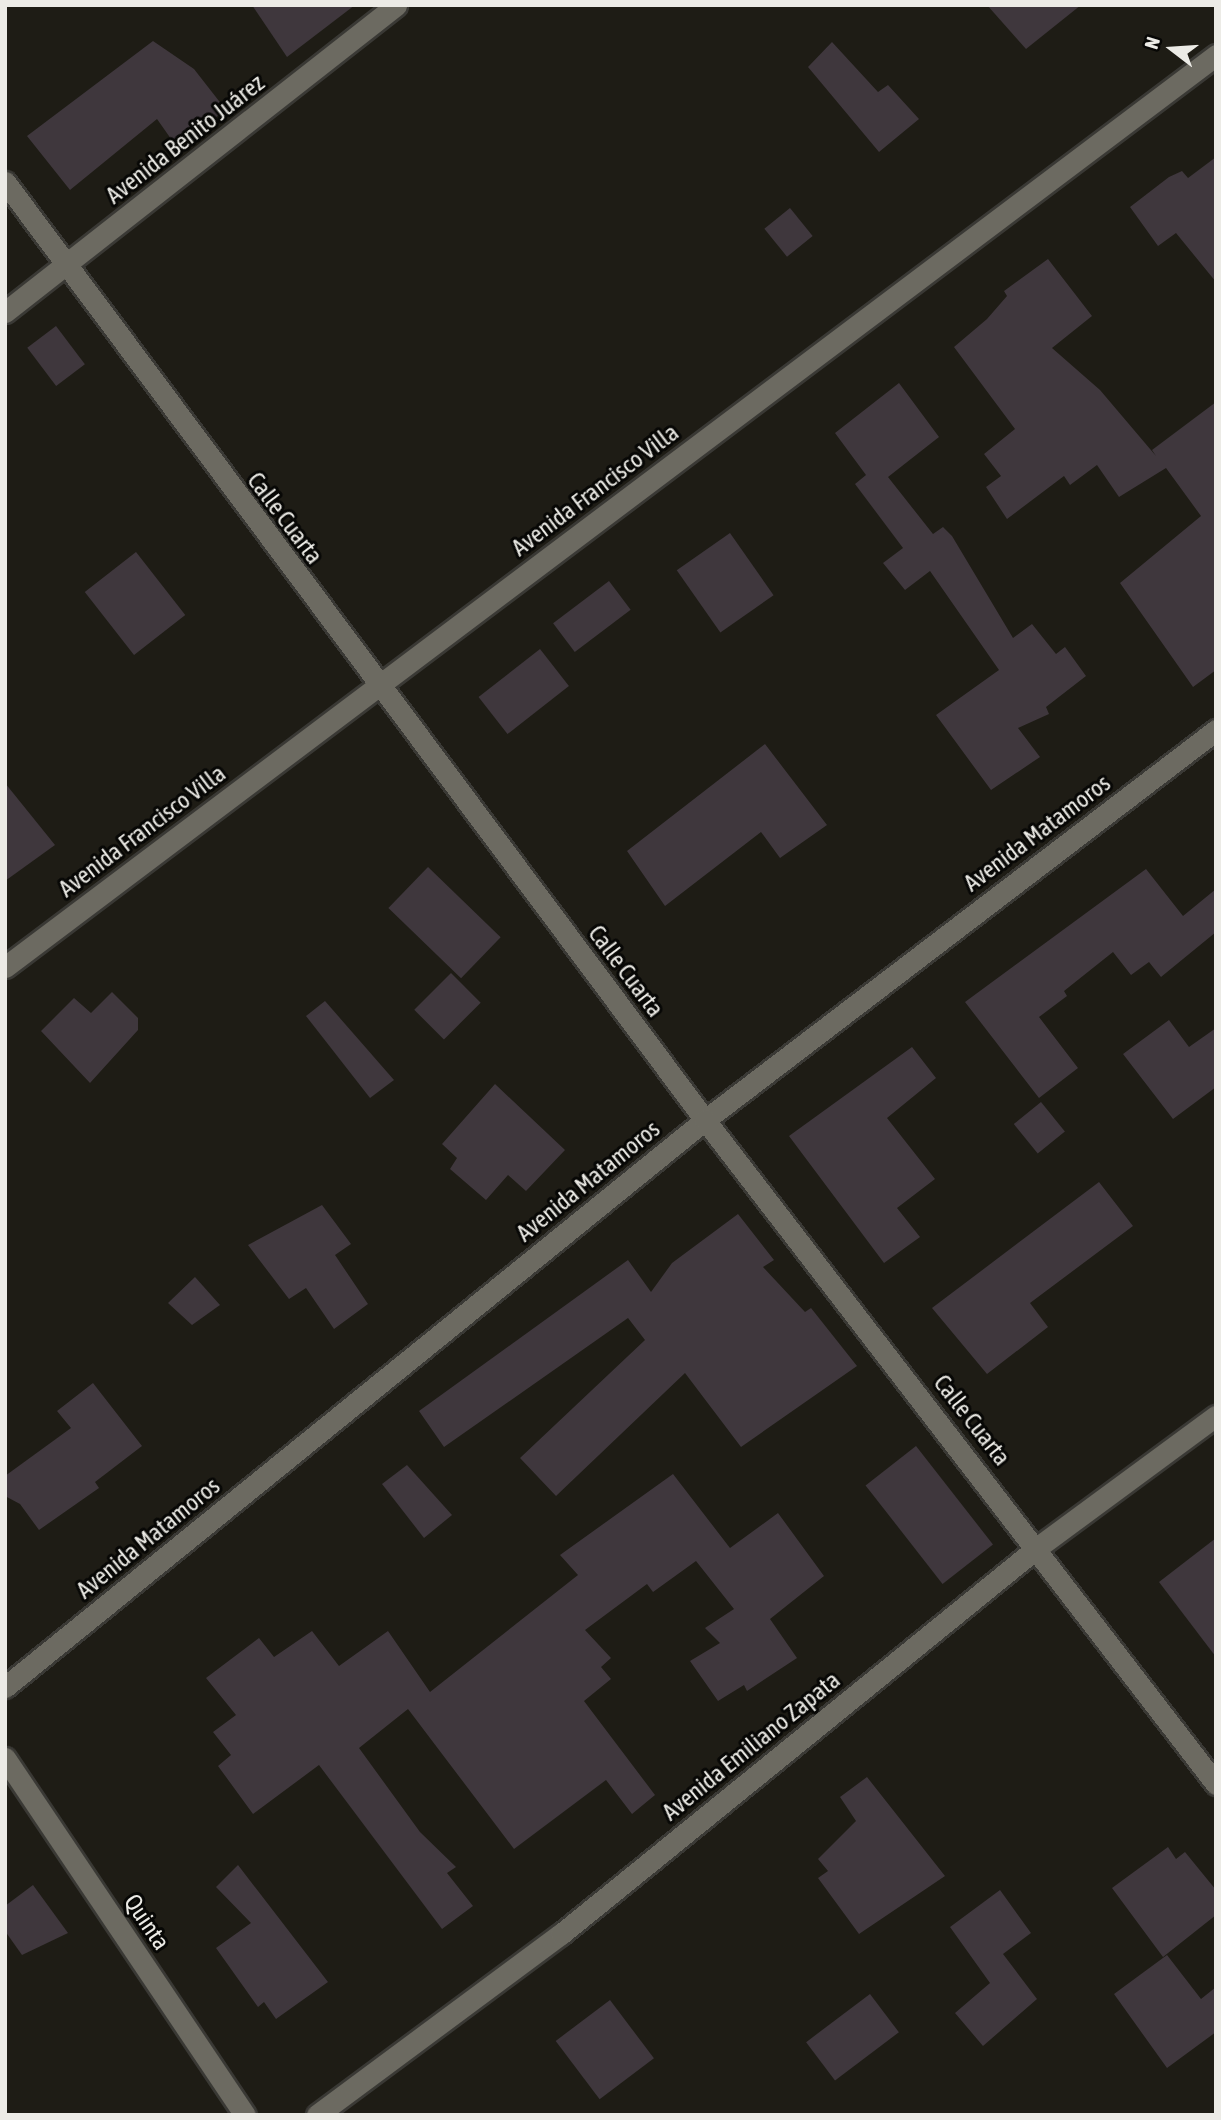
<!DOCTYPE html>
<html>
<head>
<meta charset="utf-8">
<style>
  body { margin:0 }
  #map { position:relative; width:1221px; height:2120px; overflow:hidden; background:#1e1c15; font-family:"Asap Condensed",sans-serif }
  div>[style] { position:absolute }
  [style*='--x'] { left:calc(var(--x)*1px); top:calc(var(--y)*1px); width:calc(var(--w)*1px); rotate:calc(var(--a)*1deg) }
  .building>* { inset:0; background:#3f373d; transform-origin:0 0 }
  .roads { filter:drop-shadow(2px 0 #3a3935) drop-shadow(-2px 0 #3a3935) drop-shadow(0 2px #3a3935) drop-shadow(0 -2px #3a3935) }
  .minor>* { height:21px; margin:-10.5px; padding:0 10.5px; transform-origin:10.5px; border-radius:10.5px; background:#6c6a61 }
  .tertiary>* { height:21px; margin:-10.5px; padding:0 10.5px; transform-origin:10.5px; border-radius:10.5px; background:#6c6a61 }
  span { translate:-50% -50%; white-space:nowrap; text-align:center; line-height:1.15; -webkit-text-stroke:6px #070705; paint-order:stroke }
  .street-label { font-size:24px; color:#ecebe6 }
  .frame { position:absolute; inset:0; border:7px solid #ecebe6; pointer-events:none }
  .north { position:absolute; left:1137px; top:14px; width:70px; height:70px; -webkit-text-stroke:5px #070705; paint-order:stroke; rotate:287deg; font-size:19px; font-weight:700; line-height:28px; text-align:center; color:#ecebe6 }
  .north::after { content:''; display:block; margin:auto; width:24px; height:32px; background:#ecebe6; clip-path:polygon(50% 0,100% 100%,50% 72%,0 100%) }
</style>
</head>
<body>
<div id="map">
  <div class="building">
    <i style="clip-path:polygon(252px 5px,355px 5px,287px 57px)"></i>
    <i style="clip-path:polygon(987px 5px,1081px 5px,1026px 49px)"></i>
    <i style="clip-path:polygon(153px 41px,194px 69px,226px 110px,176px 146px,157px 119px,70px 190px,27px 136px)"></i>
    <i style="clip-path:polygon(832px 42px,878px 92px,888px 85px,919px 119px,879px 152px,808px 67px)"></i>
    <i style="clip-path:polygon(1216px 157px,1216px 282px,1176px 233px,1158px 246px,1130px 207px,1169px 177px,1182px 171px,1188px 178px)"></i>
    <i style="left:790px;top:208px;width:36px;height:33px;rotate:51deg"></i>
    <i style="clip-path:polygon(1048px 259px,1092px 316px,1052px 348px,1100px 390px,1156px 456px,1152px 450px,1216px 402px,1216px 670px,1193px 687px,1120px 583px,1201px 516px,1166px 468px,1119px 497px,1097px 465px,1070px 485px,1064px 476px,1007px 519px,986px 487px,1001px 476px,984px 454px,1015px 429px,954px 347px,987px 319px,1007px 296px,1004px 291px)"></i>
    <i style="left:56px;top:326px;width:48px;height:36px;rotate:53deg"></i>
    <i style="clip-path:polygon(899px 383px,939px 437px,888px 477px,933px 534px,943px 527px,952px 536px,1013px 638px,1032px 624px,1056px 654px,1065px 647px,1086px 676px,1046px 707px,1049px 714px,1018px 728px,1040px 757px,991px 790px,936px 715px,999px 670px,930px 571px,905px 590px,883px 563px,903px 548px,855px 484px,866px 475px,835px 433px)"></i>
    <i style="left:730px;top:533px;width:76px;height:65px;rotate:55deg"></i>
    <i style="left:136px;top:552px;width:80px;height:65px;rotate:52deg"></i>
    <i style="left:609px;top:581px;width:36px;height:70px;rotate:53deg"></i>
    <i style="left:540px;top:649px;width:47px;height:78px;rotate:52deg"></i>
    <i style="clip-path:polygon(765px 744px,827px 825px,780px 858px,761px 832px,665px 906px,627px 851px)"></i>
    <i style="clip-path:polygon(5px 783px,55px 845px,5px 881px)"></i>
    <i style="left:428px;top:867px;width:101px;height:57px;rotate:44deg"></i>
    <i style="clip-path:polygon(1146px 869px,1183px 916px,1216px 889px,1216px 932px,1161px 977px,1149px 962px,1131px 975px,1113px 952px,1064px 991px,1067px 996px,1039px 1017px,1078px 1068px,1039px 1098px,965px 1002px)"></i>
    <i style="left:451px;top:973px;width:42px;height:52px;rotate:45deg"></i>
    <i style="clip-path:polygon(112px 992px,138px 1018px,138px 1030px,90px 1083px,41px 1031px,74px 998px,91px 1013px)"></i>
    <i style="clip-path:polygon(325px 1001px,394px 1080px,370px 1098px,306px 1016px)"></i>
    <i style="clip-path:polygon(1169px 1020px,1189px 1047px,1216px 1028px,1216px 1087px,1173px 1119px,1123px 1054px)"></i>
    <i style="clip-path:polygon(912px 1047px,936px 1078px,887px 1118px,935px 1179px,897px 1208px,920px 1237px,884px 1263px,789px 1136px)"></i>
    <i style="clip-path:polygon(495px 1084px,565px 1150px,526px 1191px,508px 1175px,486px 1200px,450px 1169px,457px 1158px,442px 1144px)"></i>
    <i style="left:1041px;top:1102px;width:38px;height:35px;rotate:51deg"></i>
    <i style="clip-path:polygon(1099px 1182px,1133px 1226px,1030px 1303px,1048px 1327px,987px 1374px,932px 1308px)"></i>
    <i style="clip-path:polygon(322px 1205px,351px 1244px,335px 1255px,368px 1304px,334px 1329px,306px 1288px,289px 1299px,248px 1245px)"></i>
    <i style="clip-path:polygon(738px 1214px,774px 1260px,763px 1267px,805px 1312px,811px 1308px,857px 1366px,741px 1447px,685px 1373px,556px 1496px,520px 1458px,645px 1340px,628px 1318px,444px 1447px,419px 1411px,628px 1260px,651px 1292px,672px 1263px)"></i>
    <i style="clip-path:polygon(195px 1277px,220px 1305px,192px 1325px,168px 1303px)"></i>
    <i style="clip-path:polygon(93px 1383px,142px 1446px,95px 1482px,99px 1488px,39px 1530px,20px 1504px,5px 1496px,5px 1476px,71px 1428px,57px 1411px)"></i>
    <i style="left:916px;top:1446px;width:125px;height:64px;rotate:52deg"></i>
    <i style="clip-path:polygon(407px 1465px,452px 1515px,424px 1538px,382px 1484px)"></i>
    <i style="clip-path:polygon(673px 1474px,730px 1548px,778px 1513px,824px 1576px,770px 1619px,797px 1658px,747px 1691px,744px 1685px,718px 1701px,690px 1661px,720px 1643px,705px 1628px,734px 1609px,696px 1561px,653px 1592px,647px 1584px,585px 1630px,611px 1658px,601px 1667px,611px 1679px,584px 1701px,655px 1795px,632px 1814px,606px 1780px,514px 1849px,408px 1709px,359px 1748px,420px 1832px,456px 1867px,447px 1873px,473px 1906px,442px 1929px,319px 1765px,253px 1814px,218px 1766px,231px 1755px,213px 1732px,236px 1715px,206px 1678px,259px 1638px,274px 1657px,312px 1631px,339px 1666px,388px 1631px,430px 1692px,578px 1575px,560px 1555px)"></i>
    <i style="clip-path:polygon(1216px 1538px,1216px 1657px,1159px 1582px)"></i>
    <i style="clip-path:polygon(867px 1777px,945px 1876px,859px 1934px,818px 1878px,828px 1871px,818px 1859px,856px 1821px,840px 1797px)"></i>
    <i style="clip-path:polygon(1168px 1847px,1176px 1859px,1185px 1852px,1216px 1890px,1216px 1915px,1163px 1957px,1112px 1888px)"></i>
    <i style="clip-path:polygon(238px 1865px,328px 1982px,276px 2019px,264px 2002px,258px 2007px,216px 1948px,251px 1923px,216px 1887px)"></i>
    <i style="clip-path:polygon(33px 1885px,68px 1933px,22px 1955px,5px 1931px,5px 1906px)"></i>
    <i style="clip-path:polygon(1000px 1890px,1031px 1933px,1003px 1954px,1037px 1999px,983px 2046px,955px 2013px,990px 1983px,950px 1927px)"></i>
    <i style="clip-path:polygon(1167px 1955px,1201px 1999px,1216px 1987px,1216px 2032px,1167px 2068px,1114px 1994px)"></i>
    <i style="left:870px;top:1994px;width:48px;height:80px;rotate:53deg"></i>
    <i style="left:610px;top:2000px;width:73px;height:68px;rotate:53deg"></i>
  </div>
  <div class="roads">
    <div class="minor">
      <i style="--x:5;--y:312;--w:497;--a:-38.1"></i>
      <i style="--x:5;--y:967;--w:1516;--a:-36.98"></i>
      <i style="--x:5;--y:1687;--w:901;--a:-39.01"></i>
      <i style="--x:705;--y:1120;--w:643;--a:-37.35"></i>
      <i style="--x:5;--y:1758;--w:430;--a:56.1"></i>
      <i style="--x:317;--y:2115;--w:304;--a:-36.6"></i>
      <i style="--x:561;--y:1934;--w:614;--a:-39.05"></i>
      <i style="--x:1038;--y:1547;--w:221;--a:-36.4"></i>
    </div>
    <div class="tertiary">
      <i style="--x:5;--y:182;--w:1170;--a:53.27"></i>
      <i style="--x:705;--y:1120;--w:838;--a:52.42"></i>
    </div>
  </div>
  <div class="street-label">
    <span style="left:185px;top:139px;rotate:-38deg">Avenida Benito Juárez</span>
    <span style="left:595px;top:490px;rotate:-37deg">Avenida Francisco Villa</span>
    <span style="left:285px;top:518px;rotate:53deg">Calle Cuarta</span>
    <span style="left:142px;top:831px;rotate:-37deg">Avenida Francisco Villa</span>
    <span style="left:1037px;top:833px;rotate:-37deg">Avenida Matamoros</span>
    <span style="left:626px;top:971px;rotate:53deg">Calle Cuarta</span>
    <span style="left:588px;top:1181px;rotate:-39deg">Avenida Matamoros</span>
    <span style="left:972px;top:1420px;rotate:52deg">Calle Cuarta</span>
    <span style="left:148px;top:1538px;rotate:-39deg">Avenida Matamoros</span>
    <span style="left:751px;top:1746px;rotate:-39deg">Avenida Emiliano Zapata</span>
    <span style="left:147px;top:1922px;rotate:56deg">Quinta</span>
  </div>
  <div class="frame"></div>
  <div class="north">N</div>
</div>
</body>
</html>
